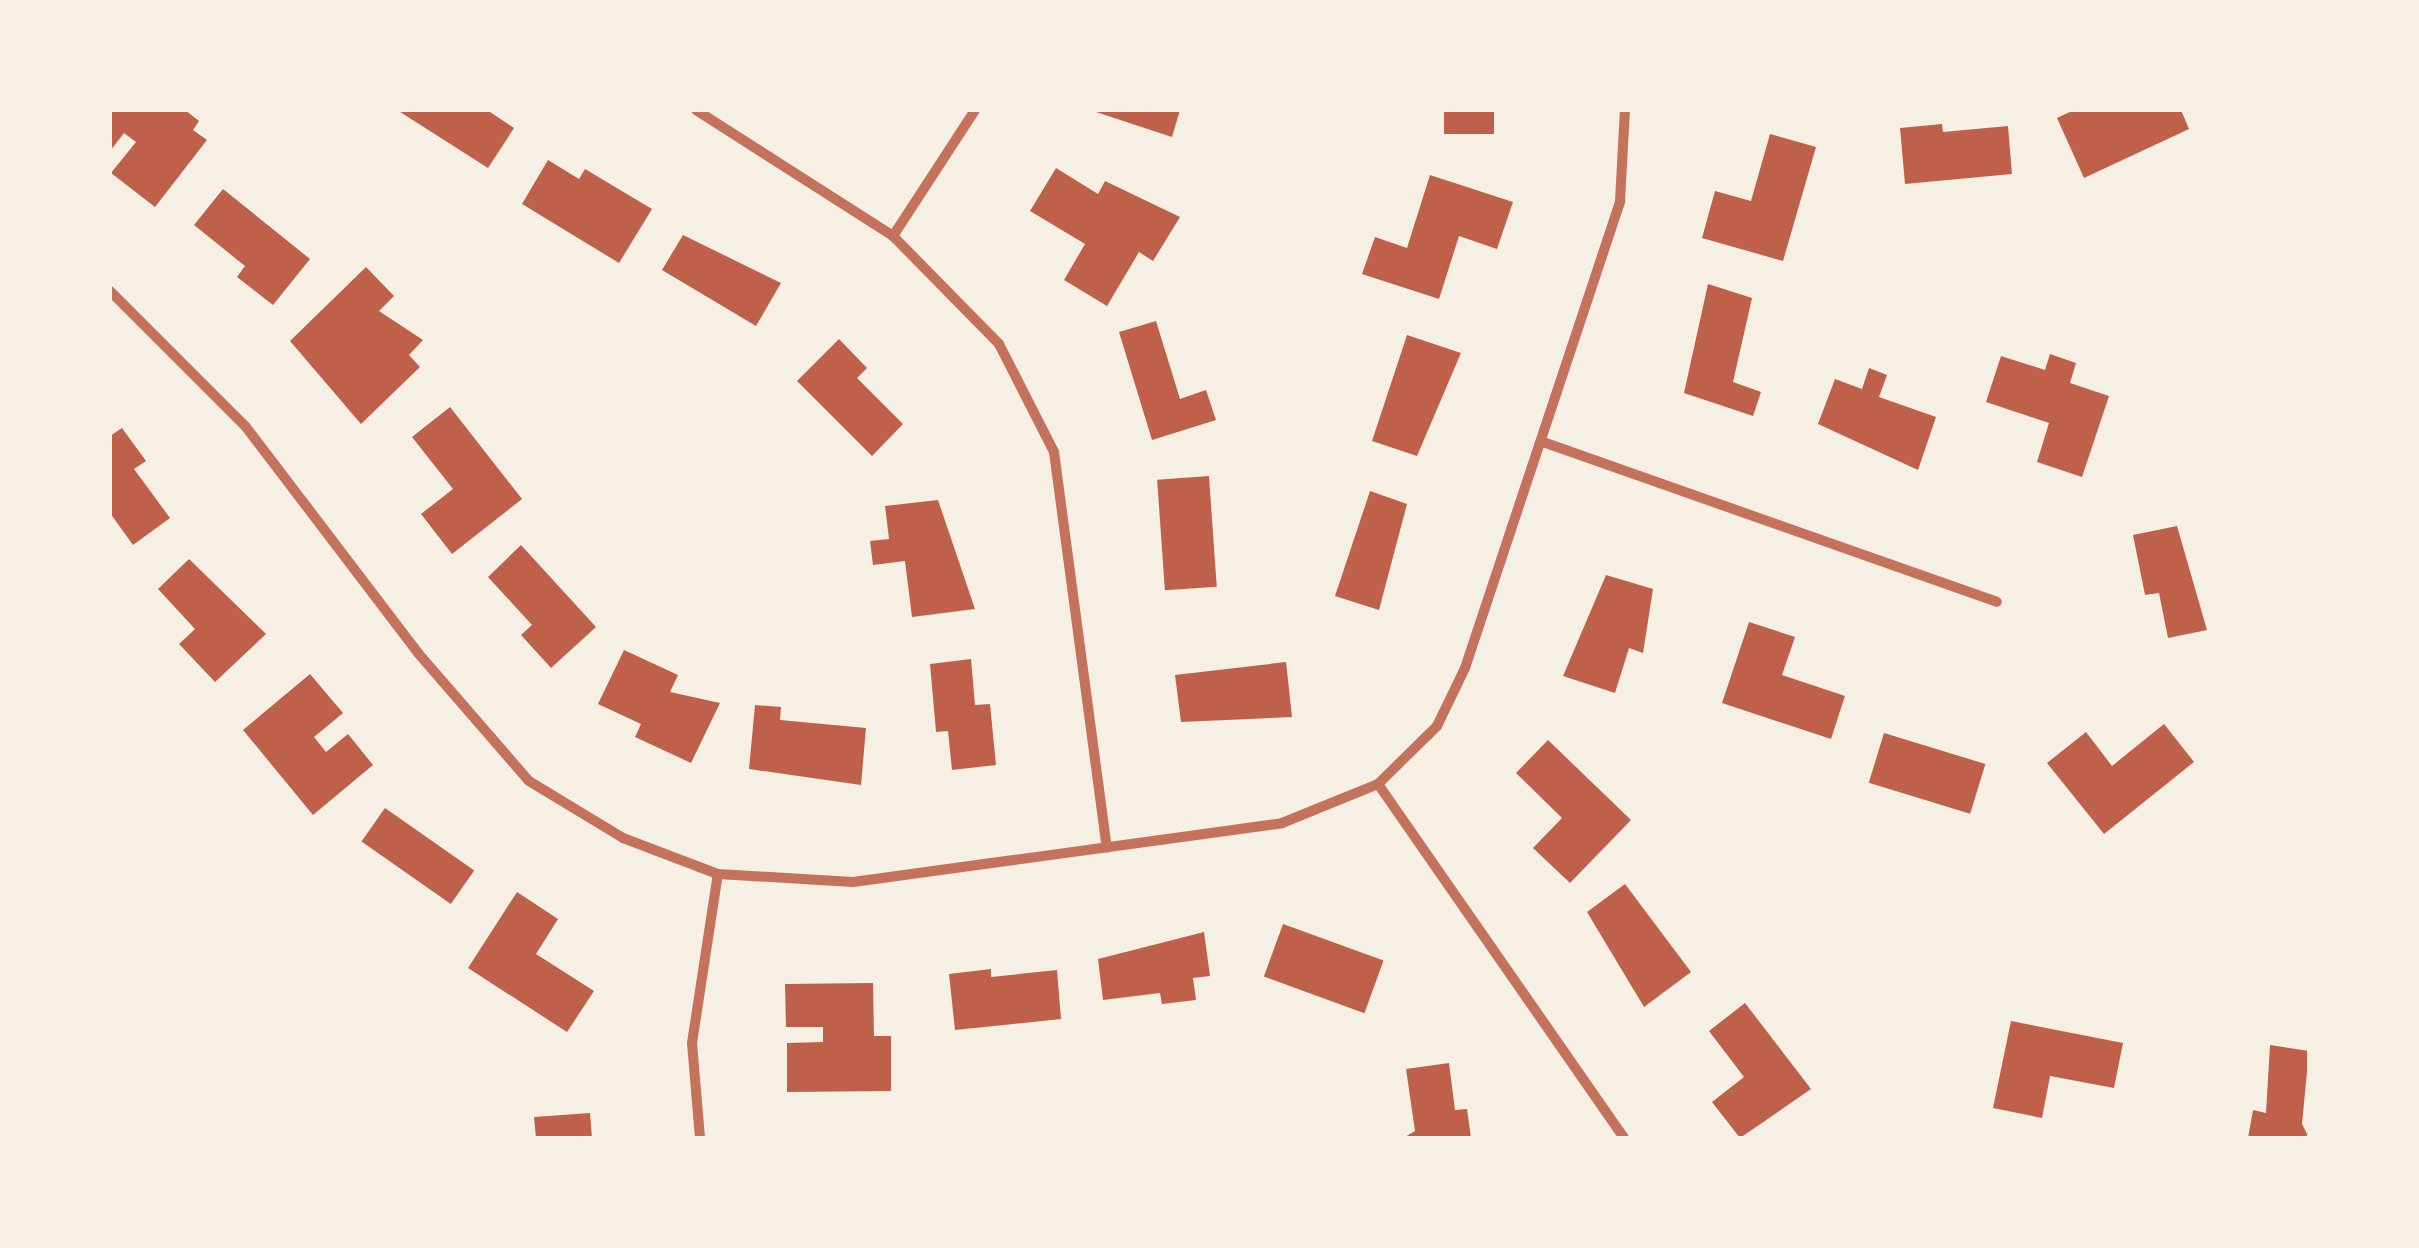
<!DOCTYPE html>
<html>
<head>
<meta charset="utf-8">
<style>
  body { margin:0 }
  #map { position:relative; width:2419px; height:1248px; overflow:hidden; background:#f6efe4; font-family:"DejaVu Sans",sans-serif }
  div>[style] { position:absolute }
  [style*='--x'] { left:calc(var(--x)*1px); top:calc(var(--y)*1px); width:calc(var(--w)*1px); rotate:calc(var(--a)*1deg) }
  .building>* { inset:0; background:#bf614a; transform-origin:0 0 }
  .minor>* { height:10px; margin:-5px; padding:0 5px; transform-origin:5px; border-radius:5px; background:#c5725c }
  span { translate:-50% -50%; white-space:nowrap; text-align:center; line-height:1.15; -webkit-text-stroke:8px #f6efe4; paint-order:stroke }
  .frame { position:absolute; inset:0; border:112px solid #f6efe4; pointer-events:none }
</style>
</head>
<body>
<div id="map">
  <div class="building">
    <i style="clip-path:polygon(110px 110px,185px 110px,199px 121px,193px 130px,207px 140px,155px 207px,111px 173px,136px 142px,124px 133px,110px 151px)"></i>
    <i style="clip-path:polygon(397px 110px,487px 110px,514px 128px,488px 168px)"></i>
    <i style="clip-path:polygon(1090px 110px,1180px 110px,1172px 137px)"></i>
    <i style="left:1444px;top:110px;width:50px;height:24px"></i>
    <i style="clip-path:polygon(2074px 110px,2181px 110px,2189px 129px,2084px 178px,2057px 118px)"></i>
    <i style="clip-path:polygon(1942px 124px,1943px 132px,2008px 126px,2012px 174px,1905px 184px,1900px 128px)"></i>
    <i style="clip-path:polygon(1770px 134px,1816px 147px,1783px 261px,1702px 238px,1715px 191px,1751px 201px)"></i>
    <i style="clip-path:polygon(548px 160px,579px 179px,585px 169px,652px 209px,619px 263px,522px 204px)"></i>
    <i style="clip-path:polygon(1056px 168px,1098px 194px,1105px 181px,1180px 217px,1153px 261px,1139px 252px,1107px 306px,1064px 280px,1085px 244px,1030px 211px)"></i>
    <i style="clip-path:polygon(1430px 175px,1513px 202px,1497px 249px,1459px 236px,1439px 299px,1362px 274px,1375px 237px,1407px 248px)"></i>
    <i style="clip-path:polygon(223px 189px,310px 259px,273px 305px,237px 277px,245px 266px,194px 225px)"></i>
    <i style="clip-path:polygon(683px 235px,781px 283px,756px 326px,662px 270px)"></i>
    <i style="clip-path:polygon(366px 267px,394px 296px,379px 311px,423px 340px,409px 355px,420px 367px,361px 424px,290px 341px)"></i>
    <i style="clip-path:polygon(1708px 284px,1752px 298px,1733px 382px,1761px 392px,1753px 416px,1684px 393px)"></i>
    <i style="clip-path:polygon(1156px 321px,1180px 399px,1206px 390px,1216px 420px,1152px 440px,1119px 332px)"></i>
    <i style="clip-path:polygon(1407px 335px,1461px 353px,1417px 456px,1372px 441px)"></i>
    <i style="clip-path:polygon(839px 339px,867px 368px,857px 378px,903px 424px,872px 456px,797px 381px)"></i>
    <i style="clip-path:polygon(2050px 354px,2076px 363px,2070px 383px,2109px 396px,2082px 477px,2037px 462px,2049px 423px,1986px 402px,2001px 356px,2045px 370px)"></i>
    <i style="clip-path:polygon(1869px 368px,1887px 375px,1879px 397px,1936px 417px,1918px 470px,1818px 424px,1835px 379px,1862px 389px)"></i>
    <i style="clip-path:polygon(450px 407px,522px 499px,452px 554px,421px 514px,453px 489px,412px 437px)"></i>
    <i style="clip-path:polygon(122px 428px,146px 461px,134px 469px,170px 518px,133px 545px,110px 513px,110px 436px)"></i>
    <i style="left:1209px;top:476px;width:111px;height:52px;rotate:86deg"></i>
    <i style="clip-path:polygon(1370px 491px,1407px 504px,1379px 610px,1335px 596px)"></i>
    <i style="clip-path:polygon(938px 500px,975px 609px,912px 617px,905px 561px,873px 565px,870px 541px,889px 539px,885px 506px)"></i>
    <i style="clip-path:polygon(2177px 526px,2207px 630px,2168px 638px,2159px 593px,2145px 595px,2133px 535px)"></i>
    <i style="clip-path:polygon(521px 545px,596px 627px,551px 668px,521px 635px,532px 625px,488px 577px)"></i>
    <i style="clip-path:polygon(189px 559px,266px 634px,215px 682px,179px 644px,195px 629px,158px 589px)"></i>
    <i style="clip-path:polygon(1606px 575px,1653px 589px,1643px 653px,1629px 648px,1615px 693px,1563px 676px)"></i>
    <i style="clip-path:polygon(1749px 622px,1795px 637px,1782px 675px,1845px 696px,1831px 739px,1722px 703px)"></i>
    <i style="clip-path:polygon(624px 650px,678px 675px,670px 692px,720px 703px,691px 763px,635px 737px,641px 724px,598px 704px)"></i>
    <i style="clip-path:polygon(971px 659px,975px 705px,990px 704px,996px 765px,952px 770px,948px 731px,936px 732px,930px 664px)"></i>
    <i style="clip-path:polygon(1286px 662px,1292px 717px,1181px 722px,1175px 675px)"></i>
    <i style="clip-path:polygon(310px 674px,343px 713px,314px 737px,326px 752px,348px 734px,373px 765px,313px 815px,243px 730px)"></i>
    <i style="clip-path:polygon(755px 705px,781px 707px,780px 720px,866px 728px,861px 785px,749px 769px)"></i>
    <i style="clip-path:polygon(2164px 724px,2194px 762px,2104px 834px,2047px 763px,2086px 732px,2112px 766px)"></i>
    <i style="left:1884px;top:733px;width:106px;height:52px;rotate:17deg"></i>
    <i style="clip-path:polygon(1548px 740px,1631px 820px,1570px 883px,1533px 848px,1562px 818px,1516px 773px)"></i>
    <i style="left:385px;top:808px;width:109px;height:41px;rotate:35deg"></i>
    <i style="clip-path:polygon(1625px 884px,1691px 972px,1644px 1007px,1587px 912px)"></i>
    <i style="clip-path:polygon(517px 892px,558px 919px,536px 954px,594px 991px,567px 1032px,468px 968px)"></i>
    <i style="left:1283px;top:924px;width:107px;height:56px;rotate:20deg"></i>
    <i style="clip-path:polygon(1204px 932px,1210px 976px,1193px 978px,1196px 1000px,1162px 1004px,1160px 993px,1103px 1000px,1098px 959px)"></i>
    <i style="clip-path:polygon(991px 969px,991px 977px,1057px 970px,1061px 1019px,955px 1030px,949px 974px)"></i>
    <i style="clip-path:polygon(873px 983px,874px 1036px,891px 1036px,891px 1091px,787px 1092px,787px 1043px,823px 1042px,823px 1027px,786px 1027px,785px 984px)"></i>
    <i style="clip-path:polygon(1745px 1003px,1811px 1089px,1740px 1138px,1712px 1102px,1744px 1077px,1709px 1031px)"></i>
    <i style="clip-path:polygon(2011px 1021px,2123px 1043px,2114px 1088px,2050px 1076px,2042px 1118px,1993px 1108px)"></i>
    <i style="clip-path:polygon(2270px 1045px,2309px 1051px,2302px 1124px,2309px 1138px,2248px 1138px,2253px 1110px,2266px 1113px)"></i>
    <i style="clip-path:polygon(1449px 1063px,1455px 1110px,1467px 1109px,1471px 1138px,1403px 1138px,1415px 1131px,1406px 1069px)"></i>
    <i style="clip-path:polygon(590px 1113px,592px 1138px,536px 1138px,534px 1117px)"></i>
  </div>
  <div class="minor">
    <i style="--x:696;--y:110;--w:234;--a:32.6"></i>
    <i style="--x:893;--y:236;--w:151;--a:45.5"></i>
    <i style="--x:999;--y:344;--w:121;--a:63"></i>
    <i style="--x:1054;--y:452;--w:399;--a:82.4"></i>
    <i style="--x:893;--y:236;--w:150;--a:-56.9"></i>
    <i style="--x:110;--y:291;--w:192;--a:45"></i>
    <i style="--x:246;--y:427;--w:284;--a:52.7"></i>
    <i style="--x:418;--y:653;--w:169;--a:49.1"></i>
    <i style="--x:529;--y:781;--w:110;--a:31.2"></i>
    <i style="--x:623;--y:838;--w:102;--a:20.8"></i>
    <i style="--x:718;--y:874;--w:135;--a:3.4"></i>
    <i style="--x:853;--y:882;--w:433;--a:-7.8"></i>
    <i style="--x:1282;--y:823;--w:104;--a:-22.1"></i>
    <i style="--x:1378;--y:784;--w:83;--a:-44.5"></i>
    <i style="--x:1437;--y:726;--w:64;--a:-64.2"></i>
    <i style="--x:1465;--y:668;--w:492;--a:-71.6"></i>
    <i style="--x:1620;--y:201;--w:91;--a:-86.9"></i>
    <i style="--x:1543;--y:442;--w:481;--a:19.4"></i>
    <i style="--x:1378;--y:784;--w:431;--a:55.2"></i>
    <i style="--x:700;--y:1138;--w:95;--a:-94.8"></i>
    <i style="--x:692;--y:1043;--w:171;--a:-81.3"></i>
  </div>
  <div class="frame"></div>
</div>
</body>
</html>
